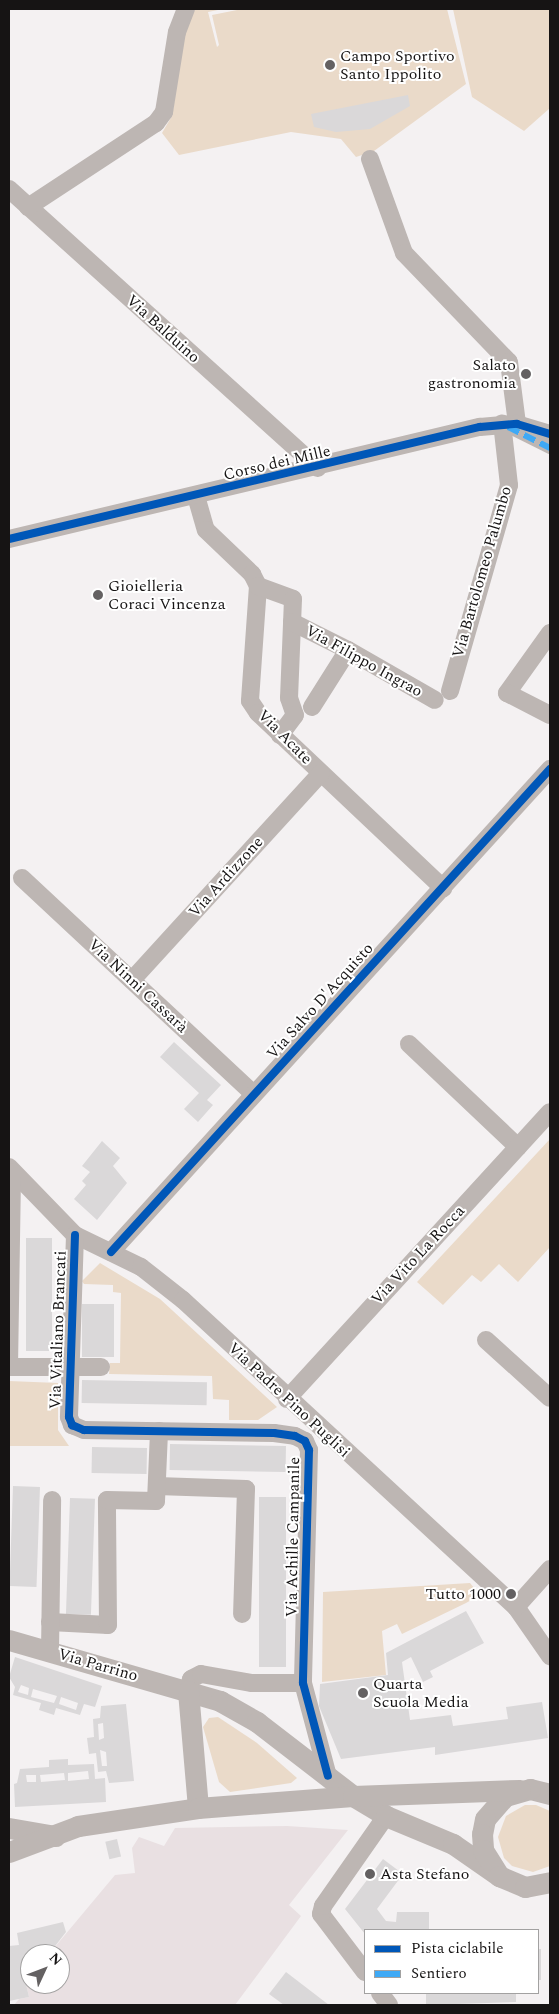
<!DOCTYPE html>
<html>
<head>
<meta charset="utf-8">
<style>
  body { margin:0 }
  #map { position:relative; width:559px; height:2014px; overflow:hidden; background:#f4f1f2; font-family:Spectral,serif }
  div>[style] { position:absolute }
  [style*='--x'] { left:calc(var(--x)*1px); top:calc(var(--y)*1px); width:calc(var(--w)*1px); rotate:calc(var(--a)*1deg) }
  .built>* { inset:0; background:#e9e0e2 }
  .green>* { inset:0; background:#eadac9 }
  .building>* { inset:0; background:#dad8d9; transform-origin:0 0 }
  .pedestrian>* { height:12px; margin:-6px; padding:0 6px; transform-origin:6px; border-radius:6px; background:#bdb6b3 }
  .minor>* { height:18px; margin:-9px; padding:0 9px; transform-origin:9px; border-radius:9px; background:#bdb6b3 }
  .tertiary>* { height:21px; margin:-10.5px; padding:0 10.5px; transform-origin:10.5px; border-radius:10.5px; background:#bdb6b3 }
  .quiet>* { height:6px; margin-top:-3px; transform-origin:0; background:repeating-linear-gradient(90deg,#3fa9f5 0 12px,transparent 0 18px) }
  .cycleway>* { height:8px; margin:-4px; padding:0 4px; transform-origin:4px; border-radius:4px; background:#0057b8 }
  .dots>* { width:14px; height:14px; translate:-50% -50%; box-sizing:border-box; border:2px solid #fff; border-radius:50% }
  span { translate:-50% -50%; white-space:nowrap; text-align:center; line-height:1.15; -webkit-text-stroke:4px #fff; paint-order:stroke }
  .poi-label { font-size:16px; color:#161414 }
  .left { translate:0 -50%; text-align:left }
  .right { translate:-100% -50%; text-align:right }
  .street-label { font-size:16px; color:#161414 }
  .frame { position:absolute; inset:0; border:10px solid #161414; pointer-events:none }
  .legend { position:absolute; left:364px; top:1929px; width:175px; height:65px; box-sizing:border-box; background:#fff; border:1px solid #a2a1a1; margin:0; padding:6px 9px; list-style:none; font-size:15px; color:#161414 }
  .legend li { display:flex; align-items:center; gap:10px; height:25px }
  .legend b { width:25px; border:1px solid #a2a1a1 }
  .north { position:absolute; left:20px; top:1944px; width:50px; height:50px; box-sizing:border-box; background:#fff; border:1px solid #a2a1a1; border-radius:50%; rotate:47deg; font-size:14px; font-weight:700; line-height:20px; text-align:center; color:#161414 }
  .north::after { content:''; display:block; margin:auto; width:18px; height:22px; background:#646162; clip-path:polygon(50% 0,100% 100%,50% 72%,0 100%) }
</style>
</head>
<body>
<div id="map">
  <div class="built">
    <i style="clip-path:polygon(287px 1826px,348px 1830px,289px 1905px,301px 1916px,235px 2005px,14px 2005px,19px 1999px,29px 1997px,26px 1984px,30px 1979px,30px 1984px,60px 1984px,60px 1954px,49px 1954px,115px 1875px,135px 1873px,132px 1848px,139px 1837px,164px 1846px,175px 1828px)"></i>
  </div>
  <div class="green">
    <i style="clip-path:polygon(195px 9px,223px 9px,208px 12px,217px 47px,219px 45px,212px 15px,242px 9px,447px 9px,466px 84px,374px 151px,356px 157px,341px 139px,291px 132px,179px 155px,162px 133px,172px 116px,185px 30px)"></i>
    <i style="clip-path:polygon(453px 9px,550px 9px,550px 108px,524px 131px,472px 97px)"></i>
    <i style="clip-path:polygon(550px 1139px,550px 1247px,518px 1282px,499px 1264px,481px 1282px,472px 1275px,443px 1305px,417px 1282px)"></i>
    <i style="clip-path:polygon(100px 1263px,160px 1299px,277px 1407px,258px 1420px,229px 1420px,229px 1400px,213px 1399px,212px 1376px,109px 1374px,110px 1363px,120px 1363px,121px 1293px,113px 1292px,113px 1285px,84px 1284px,82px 1281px)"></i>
    <i style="clip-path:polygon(9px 1381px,58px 1383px,58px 1430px,69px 1446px,9px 1446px)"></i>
    <i style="clip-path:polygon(470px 1583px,480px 1595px,466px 1603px,402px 1634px,397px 1624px,382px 1631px,386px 1675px,322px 1682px,323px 1592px)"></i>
    <i style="clip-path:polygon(218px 1717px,257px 1743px,297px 1778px,291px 1783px,230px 1792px,219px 1782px,203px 1727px,209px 1718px)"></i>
    <i style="clip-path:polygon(525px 1805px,536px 1805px,550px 1811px,550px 1866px,533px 1872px,512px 1866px,504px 1858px,498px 1837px,506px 1816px)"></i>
  </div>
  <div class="building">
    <i style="clip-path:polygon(408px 95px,410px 106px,370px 129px,336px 132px,314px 127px,311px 114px)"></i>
    <i style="clip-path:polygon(174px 1042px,221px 1085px,207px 1100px,213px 1105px,198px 1122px,184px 1109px,199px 1093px,160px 1057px)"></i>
    <i style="clip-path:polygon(102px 1141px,120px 1158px,113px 1166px,127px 1183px,97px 1220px,74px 1199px,86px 1185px,82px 1181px,90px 1172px,82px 1166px)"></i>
    <i style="left:26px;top:1238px;width:26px;height:113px"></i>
    <i style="left:82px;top:1304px;width:32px;height:53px"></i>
    <i style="left:82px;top:1380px;width:125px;height:23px;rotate:1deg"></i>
    <i style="left:170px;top:1444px;width:116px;height:26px;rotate:1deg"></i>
    <i style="left:92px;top:1447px;width:55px;height:26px;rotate:1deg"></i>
    <i style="left:13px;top:1486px;width:27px;height:100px;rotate:2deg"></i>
    <i style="left:259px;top:1497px;width:27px;height:170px"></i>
    <i style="left:70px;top:1498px;width:25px;height:116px;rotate:2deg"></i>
    <i style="clip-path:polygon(466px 1611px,484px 1643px,430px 1671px,433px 1677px,423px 1682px,411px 1657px,402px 1662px,410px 1720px,451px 1715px,453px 1726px,508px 1719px,506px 1707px,542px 1702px,548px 1738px,435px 1755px,435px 1747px,341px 1759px,319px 1706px,320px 1684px,388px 1675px,386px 1653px)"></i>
    <i style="clip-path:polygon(evenodd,15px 1657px,102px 1686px,95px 1707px,84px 1704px,80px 1715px,56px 1708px,54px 1715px,39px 1710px,41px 1703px,13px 1695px,15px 1687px,9px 1677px,15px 1657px,21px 1685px,29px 1688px,28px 1695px,18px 1692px,21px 1685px,15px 1657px,33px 1689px,57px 1696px,54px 1703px,31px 1697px,33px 1689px,15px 1657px,61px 1697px,78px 1703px,76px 1710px,59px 1704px,61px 1697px)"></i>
    <i style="clip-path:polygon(evenodd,126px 1704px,134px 1781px,109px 1783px,106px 1771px,98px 1772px,96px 1753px,89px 1754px,87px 1738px,94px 1737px,93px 1719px,100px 1718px,101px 1706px,126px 1704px,103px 1723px,104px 1738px,99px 1740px,98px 1724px,103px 1723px,126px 1704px,100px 1750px,106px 1752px,107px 1766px,102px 1766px,100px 1750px)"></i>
    <i style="clip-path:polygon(evenodd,68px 1759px,68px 1765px,94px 1764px,95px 1779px,105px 1778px,106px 1802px,15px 1807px,14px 1784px,17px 1783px,20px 1769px,49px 1767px,49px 1760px,68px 1759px,88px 1771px,89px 1779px,68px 1781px,68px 1773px,88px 1771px,68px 1759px,64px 1773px,65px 1780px,41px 1782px,40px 1775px,64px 1773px,68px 1759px,26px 1775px,36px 1775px,36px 1782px,27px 1782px,26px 1775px)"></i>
    <i style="left:117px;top:1839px;width:18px;height:12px;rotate:77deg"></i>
    <i style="clip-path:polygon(383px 1859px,403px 1874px,377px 1909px,386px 1921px,396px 1922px,397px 1912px,429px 1912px,429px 1930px,365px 1930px,365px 1934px,345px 1909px)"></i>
    <i style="clip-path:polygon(63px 1922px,66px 1932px,49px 1954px,30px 1954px,30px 1979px,26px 1984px,29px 1997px,9px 2001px,9px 1946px,19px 1945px,17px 1933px)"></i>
    <i style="left:538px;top:1949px;width:3px;height:31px"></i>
    <i style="clip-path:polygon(286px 1972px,329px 2005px,284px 2005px,269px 1994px)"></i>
    <i style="clip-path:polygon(426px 1993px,516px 1993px,516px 2002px,426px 2005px)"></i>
  </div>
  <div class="pedestrian">
    <i style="--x:510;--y:428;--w:45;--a:26.6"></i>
  </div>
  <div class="minor">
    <i style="--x:370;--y:159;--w:100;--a:70.1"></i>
    <i style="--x:404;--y:253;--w:151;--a:46.1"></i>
    <i style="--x:509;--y:362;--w:63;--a:82.6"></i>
    <i style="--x:9;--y:189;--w:416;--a:42.1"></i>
    <i style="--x:28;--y:207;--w:153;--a:-33.3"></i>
    <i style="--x:156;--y:123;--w:14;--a:-54"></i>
    <i style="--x:164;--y:112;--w:81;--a:-80.8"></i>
    <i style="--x:177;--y:32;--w:25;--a:-69"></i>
    <i style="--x:196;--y:496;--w:35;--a:74"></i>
    <i style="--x:206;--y:530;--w:64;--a:43.7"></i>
    <i style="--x:252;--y:574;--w:13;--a:63"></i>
    <i style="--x:258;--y:586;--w:115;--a:94"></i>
    <i style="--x:250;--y:701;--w:14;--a:56"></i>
    <i style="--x:258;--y:713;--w:255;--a:43.4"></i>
    <i style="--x:9;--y:539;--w:484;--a:-13.4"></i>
    <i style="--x:480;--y:427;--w:37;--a:-5"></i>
    <i style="--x:517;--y:424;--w:34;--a:17"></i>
    <i style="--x:258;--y:586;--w:37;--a:20"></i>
    <i style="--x:293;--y:599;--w:99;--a:92.3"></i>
    <i style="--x:289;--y:698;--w:18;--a:71"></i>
    <i style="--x:295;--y:715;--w:25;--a:127"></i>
    <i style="--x:292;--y:622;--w:63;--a:26.6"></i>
    <i style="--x:348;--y:650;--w:100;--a:29.9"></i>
    <i style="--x:550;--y:633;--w:74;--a:125.6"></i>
    <i style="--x:507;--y:693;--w:48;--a:27.1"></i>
    <i style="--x:450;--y:691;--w:214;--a:-74"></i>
    <i style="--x:509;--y:485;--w:62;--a:-96.4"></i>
    <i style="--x:312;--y:707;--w:67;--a:-57.7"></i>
    <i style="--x:22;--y:878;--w:317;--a:43"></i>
    <i style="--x:132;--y:980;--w:280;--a:-47.6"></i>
    <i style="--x:409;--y:1044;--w:150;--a:43.4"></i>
    <i style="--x:9;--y:1167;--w:95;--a:45.9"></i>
    <i style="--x:75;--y:1235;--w:73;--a:25.9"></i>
    <i style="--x:141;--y:1267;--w:53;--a:38.2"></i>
    <i style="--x:183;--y:1300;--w:453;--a:42.7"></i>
    <i style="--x:516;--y:1607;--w:60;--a:55.2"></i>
    <i style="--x:75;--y:1235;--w:182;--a:91.9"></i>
    <i style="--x:69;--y:1417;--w:9;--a:69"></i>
    <i style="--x:72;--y:1425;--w:13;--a:23"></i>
    <i style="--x:84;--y:1430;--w:190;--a:0.9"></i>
    <i style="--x:274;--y:1433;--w:21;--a:8"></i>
    <i style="--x:295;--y:1436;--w:11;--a:27"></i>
    <i style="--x:305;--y:1441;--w:10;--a:66"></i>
    <i style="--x:309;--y:1450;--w:233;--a:91.5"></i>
    <i style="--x:303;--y:1683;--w:96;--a:75"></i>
    <i style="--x:111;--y:1252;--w:653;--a:-47.73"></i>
    <i style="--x:486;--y:1340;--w:86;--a:42.2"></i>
    <i style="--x:9;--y:1367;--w:195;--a:-89.1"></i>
    <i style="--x:9;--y:1367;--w:92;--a:0"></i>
    <i style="--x:287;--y:1399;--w:389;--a:-47.5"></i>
    <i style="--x:157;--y:1486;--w:89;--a:1.9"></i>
    <i style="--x:246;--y:1489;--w:125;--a:91.8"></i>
    <i style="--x:516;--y:1607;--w:51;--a:-48.2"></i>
    <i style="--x:50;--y:1622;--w:58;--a:3"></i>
    <i style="--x:108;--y:1625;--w:125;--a:-90.5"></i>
    <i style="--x:107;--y:1500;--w:49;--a:1.2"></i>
    <i style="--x:156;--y:1501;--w:70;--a:-87.5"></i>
    <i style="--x:50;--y:1652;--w:152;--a:-89.2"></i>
    <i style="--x:188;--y:1691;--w:12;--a:-76"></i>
    <i style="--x:191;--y:1679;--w:11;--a:-27"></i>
    <i style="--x:201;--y:1674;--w:52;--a:10"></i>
    <i style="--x:252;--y:1683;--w:51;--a:0"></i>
    <i style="--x:365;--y:1972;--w:73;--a:-127.2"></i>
    <i style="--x:321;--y:1914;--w:8;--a:-76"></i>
    <i style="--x:323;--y:1906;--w:110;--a:-55"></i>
    <i style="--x:380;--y:1993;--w:15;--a:53"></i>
  </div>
  <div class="tertiary">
    <i style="--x:9;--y:1640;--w:220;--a:16.1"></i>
    <i style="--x:220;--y:1701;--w:43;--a:29.6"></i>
    <i style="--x:257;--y:1722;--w:121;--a:37.6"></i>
    <i style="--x:353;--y:1796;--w:39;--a:31"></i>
    <i style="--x:386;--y:1816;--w:73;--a:22.7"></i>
    <i style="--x:453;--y:1844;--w:56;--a:34.8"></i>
    <i style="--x:188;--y:1691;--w:117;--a:85.1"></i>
    <i style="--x:550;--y:1794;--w:21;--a:-166"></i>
    <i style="--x:530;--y:1789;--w:26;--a:164"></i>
    <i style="--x:505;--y:1796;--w:30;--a:131"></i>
    <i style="--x:485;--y:1819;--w:15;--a:101"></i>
    <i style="--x:482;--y:1834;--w:16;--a:86"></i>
    <i style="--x:483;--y:1850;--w:31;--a:58"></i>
    <i style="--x:499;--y:1876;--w:28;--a:23"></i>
    <i style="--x:525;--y:1887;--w:25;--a:-11"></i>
    <i style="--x:9;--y:1828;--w:47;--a:9.9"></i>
    <i style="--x:9;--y:1852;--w:74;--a:-20.6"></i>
    <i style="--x:78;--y:1826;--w:121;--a:-8.5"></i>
    <i style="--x:198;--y:1808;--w:155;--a:-4.4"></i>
    <i style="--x:353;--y:1796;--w:167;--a:-2.1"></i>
  </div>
  <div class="quiet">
    <i style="--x:508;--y:427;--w:47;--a:26.6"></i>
  </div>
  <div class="cycleway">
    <i style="--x:9;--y:539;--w:484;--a:-13.4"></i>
    <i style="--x:480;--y:427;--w:37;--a:-5"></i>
    <i style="--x:517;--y:424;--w:34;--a:17"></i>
    <i style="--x:75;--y:1235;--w:182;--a:91.9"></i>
    <i style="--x:69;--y:1417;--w:9;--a:69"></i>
    <i style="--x:72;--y:1425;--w:13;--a:23"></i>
    <i style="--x:84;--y:1430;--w:190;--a:0.9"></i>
    <i style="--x:274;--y:1433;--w:21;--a:8"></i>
    <i style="--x:295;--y:1436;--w:11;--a:27"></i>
    <i style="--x:305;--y:1441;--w:10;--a:66"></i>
    <i style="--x:309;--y:1450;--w:233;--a:91.5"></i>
    <i style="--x:303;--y:1683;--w:96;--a:75"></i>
    <i style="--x:111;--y:1252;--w:653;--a:-47.73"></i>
  </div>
  <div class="dots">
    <i style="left:330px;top:65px;background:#646162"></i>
    <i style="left:526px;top:374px;background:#646162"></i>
    <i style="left:98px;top:595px;background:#646162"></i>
    <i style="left:511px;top:1594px;background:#646162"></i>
    <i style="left:363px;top:1693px;background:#646162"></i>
    <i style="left:370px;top:1874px;background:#646162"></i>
  </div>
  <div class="poi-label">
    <span class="left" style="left:340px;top:65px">Campo Sportivo<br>Santo Ippolito</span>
    <span class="right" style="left:516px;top:374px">Salato<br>gastronomia</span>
    <span class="left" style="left:108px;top:595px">Gioielleria<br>Coraci Vincenza</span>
    <span class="right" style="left:501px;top:1594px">Tutto 1000</span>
    <span class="left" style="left:373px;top:1693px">Quarta<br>Scuola Media</span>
    <span class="left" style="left:380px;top:1874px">Asta Stefano</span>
  </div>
  <div class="street-label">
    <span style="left:163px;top:329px;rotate:42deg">Via Balduino</span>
    <span style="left:277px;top:463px;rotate:-13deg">Corso dei Mille</span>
    <span style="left:482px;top:572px;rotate:-74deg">Via Bartolomeo Palumbo</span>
    <span style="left:364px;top:661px;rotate:29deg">Via Filippo Ingrao</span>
    <span style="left:285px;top:737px;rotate:45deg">Via Acate</span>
    <span style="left:226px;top:877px;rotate:-48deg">Via Ardizzone</span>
    <span style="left:138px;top:986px;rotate:43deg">Via Ninni Cassarà</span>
    <span style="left:320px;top:1001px;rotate:-48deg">Via Salvo D'Acquisto</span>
    <span style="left:418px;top:1255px;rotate:-47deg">Via Vito La Rocca</span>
    <span style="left:58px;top:1330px;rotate:-88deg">Via Vitaliano Brancati</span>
    <span style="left:289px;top:1400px;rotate:43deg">Via Padre Pino Puglisi</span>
    <span style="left:293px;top:1537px;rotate:-89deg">Via Achille Campanile</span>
    <span style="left:98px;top:1665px;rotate:16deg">Via Parrino</span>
  </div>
  <div class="frame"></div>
  <ul class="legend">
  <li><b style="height:6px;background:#0057b8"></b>Pista ciclabile</li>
  <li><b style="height:6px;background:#3fa9f5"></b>Sentiero</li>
  </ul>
  <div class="north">N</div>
</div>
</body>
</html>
